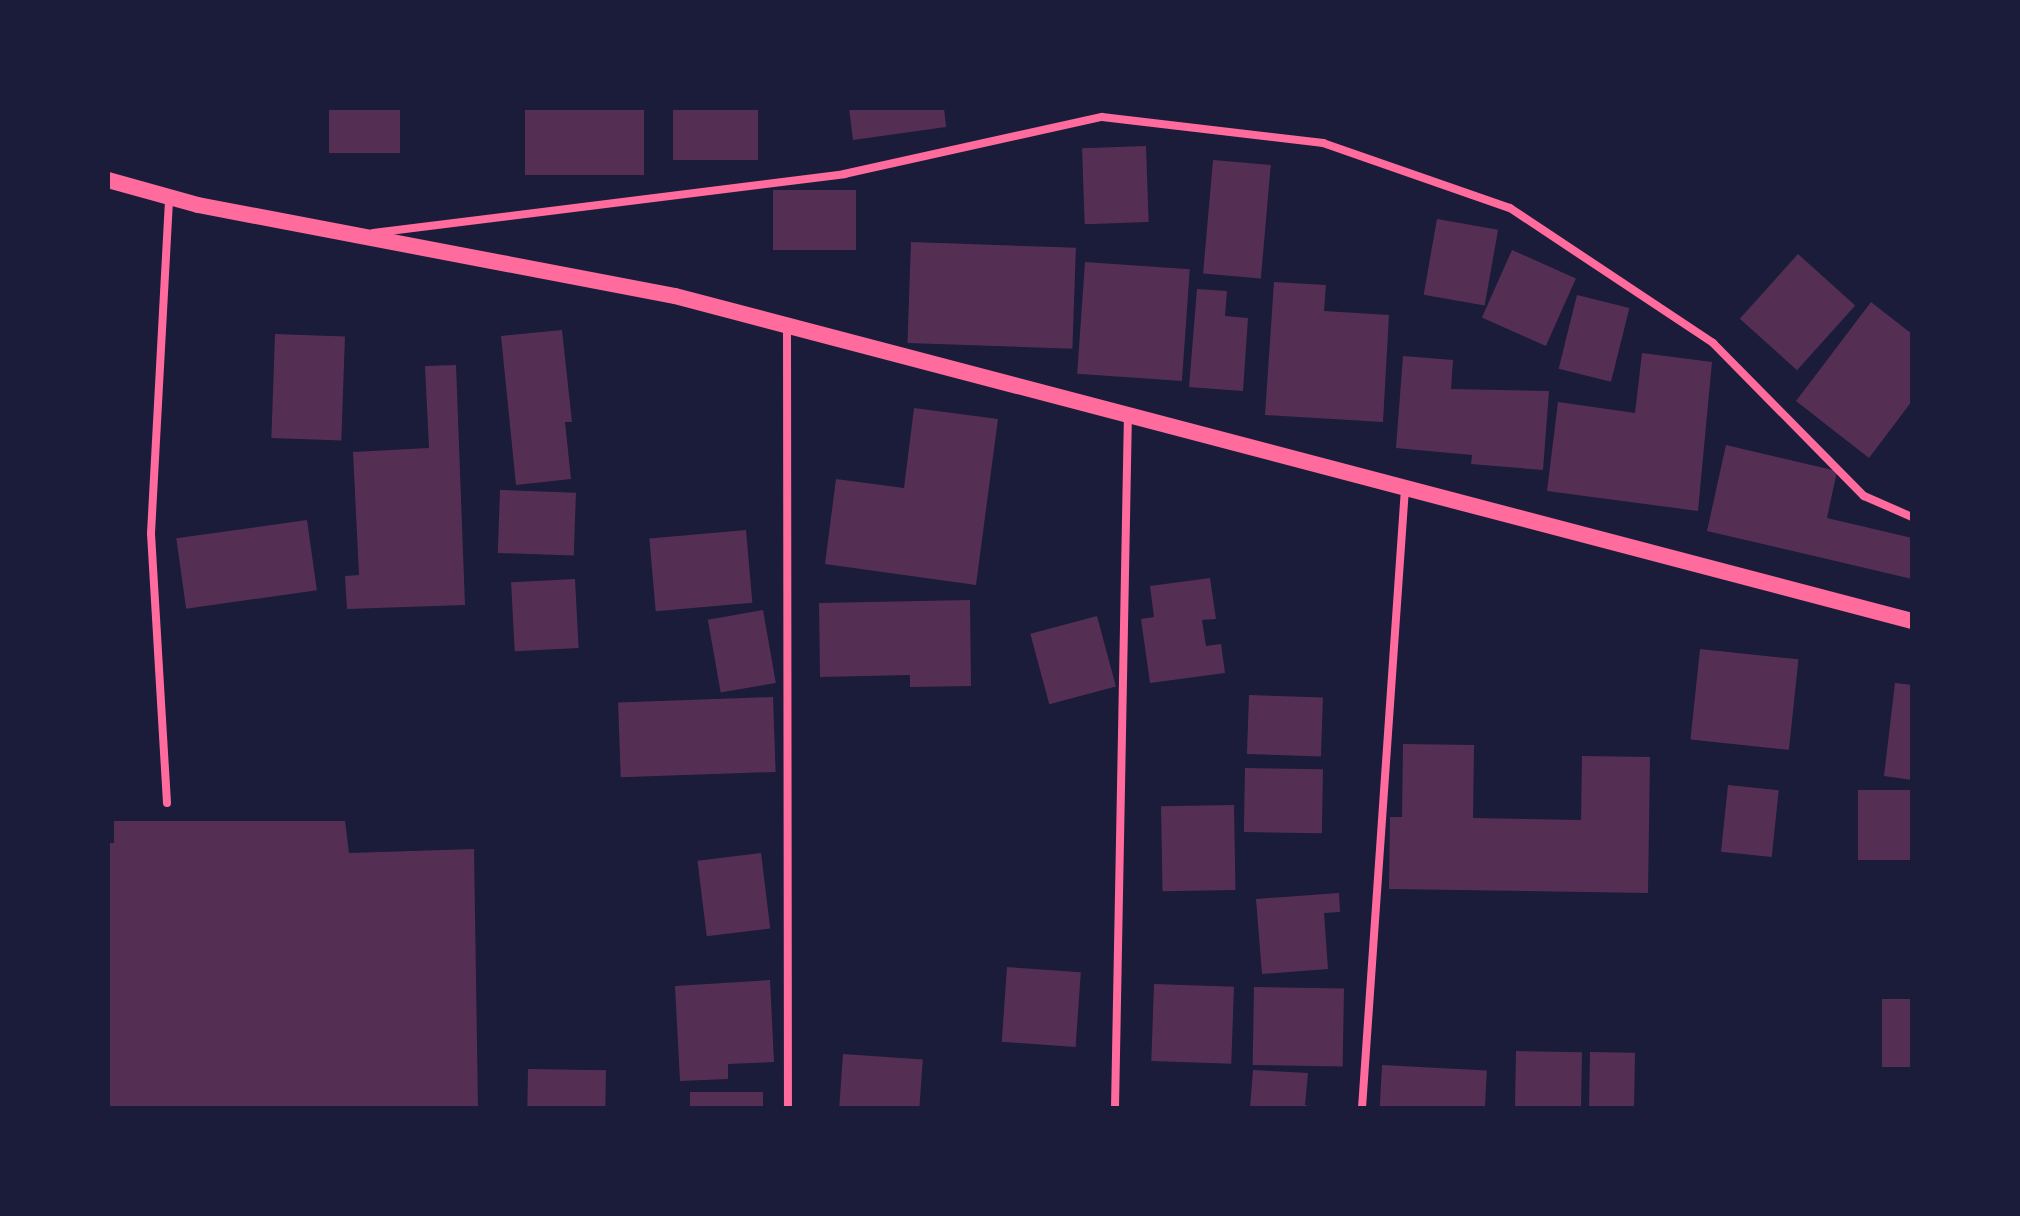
<!DOCTYPE html>
<html>
<head>
<meta charset="utf-8">
<style>
  body { margin:0 }
  #map { position:relative; width:2020px; height:1216px; overflow:hidden; background:#1b1b3a; font-family:Quicksand,sans-serif }
  div>[style] { position:absolute }
  [style*='--x'] { left:calc(var(--x)*1px); top:calc(var(--y)*1px); width:calc(var(--w)*1px); rotate:calc(var(--a)*1deg) }
  .building>* { inset:0; background:#542f53; transform-origin:0 0 }
  .minor>* { height:8px; margin:-4px; padding:0 4px; transform-origin:4px; border-radius:4px; background:#ff6b9d }
  .secondary>* { height:16px; margin:-8px; padding:0 8px; transform-origin:8px; border-radius:8px; background:#ff6b9d }
  span { translate:-50% -50%; white-space:nowrap; text-align:center; line-height:1.15; -webkit-text-stroke:6px #1b1b3a; paint-order:stroke }
  .frame { position:absolute; inset:0; border:110px solid #1b1b3a; pointer-events:none }
</style>
</head>
<body>
<div id="map">
  <div class="building">
    <i style="left:329px;top:108px;width:71px;height:45px"></i>
    <i style="left:525px;top:108px;width:119px;height:67px"></i>
    <i style="left:673px;top:108px;width:85px;height:52px"></i>
    <i style="clip-path:polygon(849px 108px,944px 108px,946px 127px,853px 140px)"></i>
    <i style="left:1146px;top:146px;width:76px;height:64px;rotate:88deg"></i>
    <i style="left:1213px;top:160px;width:58px;height:114px;rotate:5deg"></i>
    <i style="left:856px;top:190px;width:60px;height:83px;rotate:90deg"></i>
    <i style="left:1437px;top:219px;width:62px;height:77px;rotate:10deg"></i>
    <i style="left:911px;top:242px;width:165px;height:101px;rotate:2deg"></i>
    <i style="left:1512px;top:250px;width:70px;height:74px;rotate:24deg"></i>
    <i style="left:1798px;top:254px;width:77px;height:87px;rotate:42deg"></i>
    <i style="left:1085px;top:262px;width:105px;height:112px;rotate:4deg"></i>
    <i style="clip-path:polygon(1274px 282px,1326px 285px,1324px 311px,1389px 315px,1383px 422px,1265px 415px)"></i>
    <i style="clip-path:polygon(1197px 289px,1227px 291px,1225px 316px,1248px 318px,1243px 391px,1189px 387px)"></i>
    <i style="left:1577px;top:295px;width:54px;height:76px;rotate:14deg"></i>
    <i style="clip-path:polygon(1871px 302px,1912px 334px,1912px 401px,1869px 458px,1796px 401px)"></i>
    <i style="clip-path:polygon(562px 330px,572px 422px,565px 422px,571px 479px,516px 485px,501px 336px)"></i>
    <i style="left:275px;top:334px;width:70px;height:104px;rotate:2deg"></i>
    <i style="clip-path:polygon(1642px 353px,1712px 362px,1698px 511px,1547px 491px,1558px 402px,1635px 413px)"></i>
    <i style="clip-path:polygon(1403px 356px,1453px 360px,1451px 389px,1549px 391px,1543px 470px,1471px 464px,1472px 455px,1396px 448px)"></i>
    <i style="clip-path:polygon(456px 365px,465px 605px,347px 609px,345px 576px,359px 575px,353px 452px,429px 448px,425px 366px)"></i>
    <i style="clip-path:polygon(914px 408px,998px 419px,976px 585px,825px 564px,836px 479px,904px 488px)"></i>
    <i style="clip-path:polygon(1726px 445px,1837px 471px,1827px 518px,1912px 538px,1912px 579px,1707px 531px)"></i>
    <i style="left:500px;top:490px;width:76px;height:63px;rotate:2deg"></i>
    <i style="left:307px;top:520px;width:71px;height:132px;rotate:82deg"></i>
    <i style="left:746px;top:530px;width:73px;height:97px;rotate:85deg"></i>
    <i style="clip-path:polygon(1210px 578px,1216px 619px,1202px 620px,1206px 646px,1221px 644px,1225px 673px,1150px 683px,1141px 619px,1154px 617px,1150px 586px)"></i>
    <i style="left:575px;top:579px;width:69px;height:64px;rotate:87deg"></i>
    <i style="clip-path:polygon(970px 600px,971px 686px,910px 687px,910px 675px,820px 677px,819px 603px)"></i>
    <i style="left:763px;top:610px;width:74px;height:56px;rotate:80deg"></i>
    <i style="left:1097px;top:616px;width:73px;height:69px;rotate:75deg"></i>
    <i style="left:1700px;top:649px;width:99px;height:91px;rotate:6deg"></i>
    <i style="clip-path:polygon(1895px 683px,1912px 685px,1912px 780px,1884px 776px)"></i>
    <i style="left:1249px;top:695px;width:74px;height:59px;rotate:2deg"></i>
    <i style="left:773px;top:697px;width:75px;height:155px;rotate:88deg"></i>
    <i style="clip-path:polygon(1403px 744px,1474px 745px,1473px 818px,1581px 820px,1582px 756px,1650px 757px,1648px 893px,1389px 889px,1390px 817px,1402px 817px)"></i>
    <i style="left:1245px;top:768px;width:78px;height:64px;rotate:1deg"></i>
    <i style="left:1728px;top:785px;width:51px;height:67px;rotate:6deg"></i>
    <i style="left:1858px;top:790px;width:54px;height:70px"></i>
    <i style="left:1234px;top:805px;width:85px;height:73px;rotate:89deg"></i>
    <i style="clip-path:polygon(114px 821px,345px 821px,349px 853px,474px 849px,478px 1108px,108px 1108px,108px 843px,114px 843px)"></i>
    <i style="left:761px;top:853px;width:76px;height:64px;rotate:83deg"></i>
    <i style="clip-path:polygon(1339px 893px,1340px 912px,1324px 913px,1328px 969px,1262px 974px,1256px 899px)"></i>
    <i style="left:1007px;top:967px;width:74px;height:75px;rotate:4deg"></i>
    <i style="clip-path:polygon(770px 980px,774px 1062px,728px 1064px,728px 1079px,680px 1081px,675px 986px)"></i>
    <i style="left:1154px;top:984px;width:80px;height:77px;rotate:2deg"></i>
    <i style="left:1254px;top:987px;width:90px;height:78px;rotate:1deg"></i>
    <i style="left:1882px;top:999px;width:30px;height:68px"></i>
    <i style="left:1516px;top:1051px;width:66px;height:57px;rotate:1deg"></i>
    <i style="left:1590px;top:1052px;width:45px;height:56px;rotate:1deg"></i>
    <i style="left:843px;top:1054px;width:80px;height:54px;rotate:4deg"></i>
    <i style="left:1382px;top:1065px;width:105px;height:43px;rotate:3deg"></i>
    <i style="left:528px;top:1069px;width:78px;height:39px;rotate:1deg"></i>
    <i style="clip-path:polygon(1253px 1070px,1308px 1073px,1305px 1105px,1316px 1108px,1250px 1108px)"></i>
    <i style="left:763px;top:1092px;width:16px;height:73px;rotate:90deg"></i>
  </div>
  <div class="minor">
    <i style="--x:373;--y:233;--w:475;--a:-7.1"></i>
    <i style="--x:844;--y:174;--w:264;--a:-12.5"></i>
    <i style="--x:1102;--y:117;--w:223;--a:6.7"></i>
    <i style="--x:1323;--y:143;--w:198;--a:19.2"></i>
    <i style="--x:1510;--y:208;--w:244;--a:33.6"></i>
    <i style="--x:1713;--y:343;--w:215;--a:45.4"></i>
    <i style="--x:1864;--y:496;--w:52;--a:23.6"></i>
    <i style="--x:787;--y:326;--w:782;--a:89.93"></i>
    <i style="--x:167;--y:803;--w:270;--a:-93.4"></i>
    <i style="--x:151;--y:533;--w:336;--a:-86.9"></i>
    <i style="--x:1115;--y:1108;--w:693;--a:-88.93"></i>
    <i style="--x:1362;--y:1108;--w:620;--a:-86.03"></i>
  </div>
  <div class="secondary">
    <i style="--x:108;--y:180;--w:93;--a:15.5"></i>
    <i style="--x:198;--y:205;--w:486;--a:10.8"></i>
    <i style="--x:675;--y:296;--w:1279;--a:14.72"></i>
  </div>
  <div class="frame"></div>
</div>
</body>
</html>
